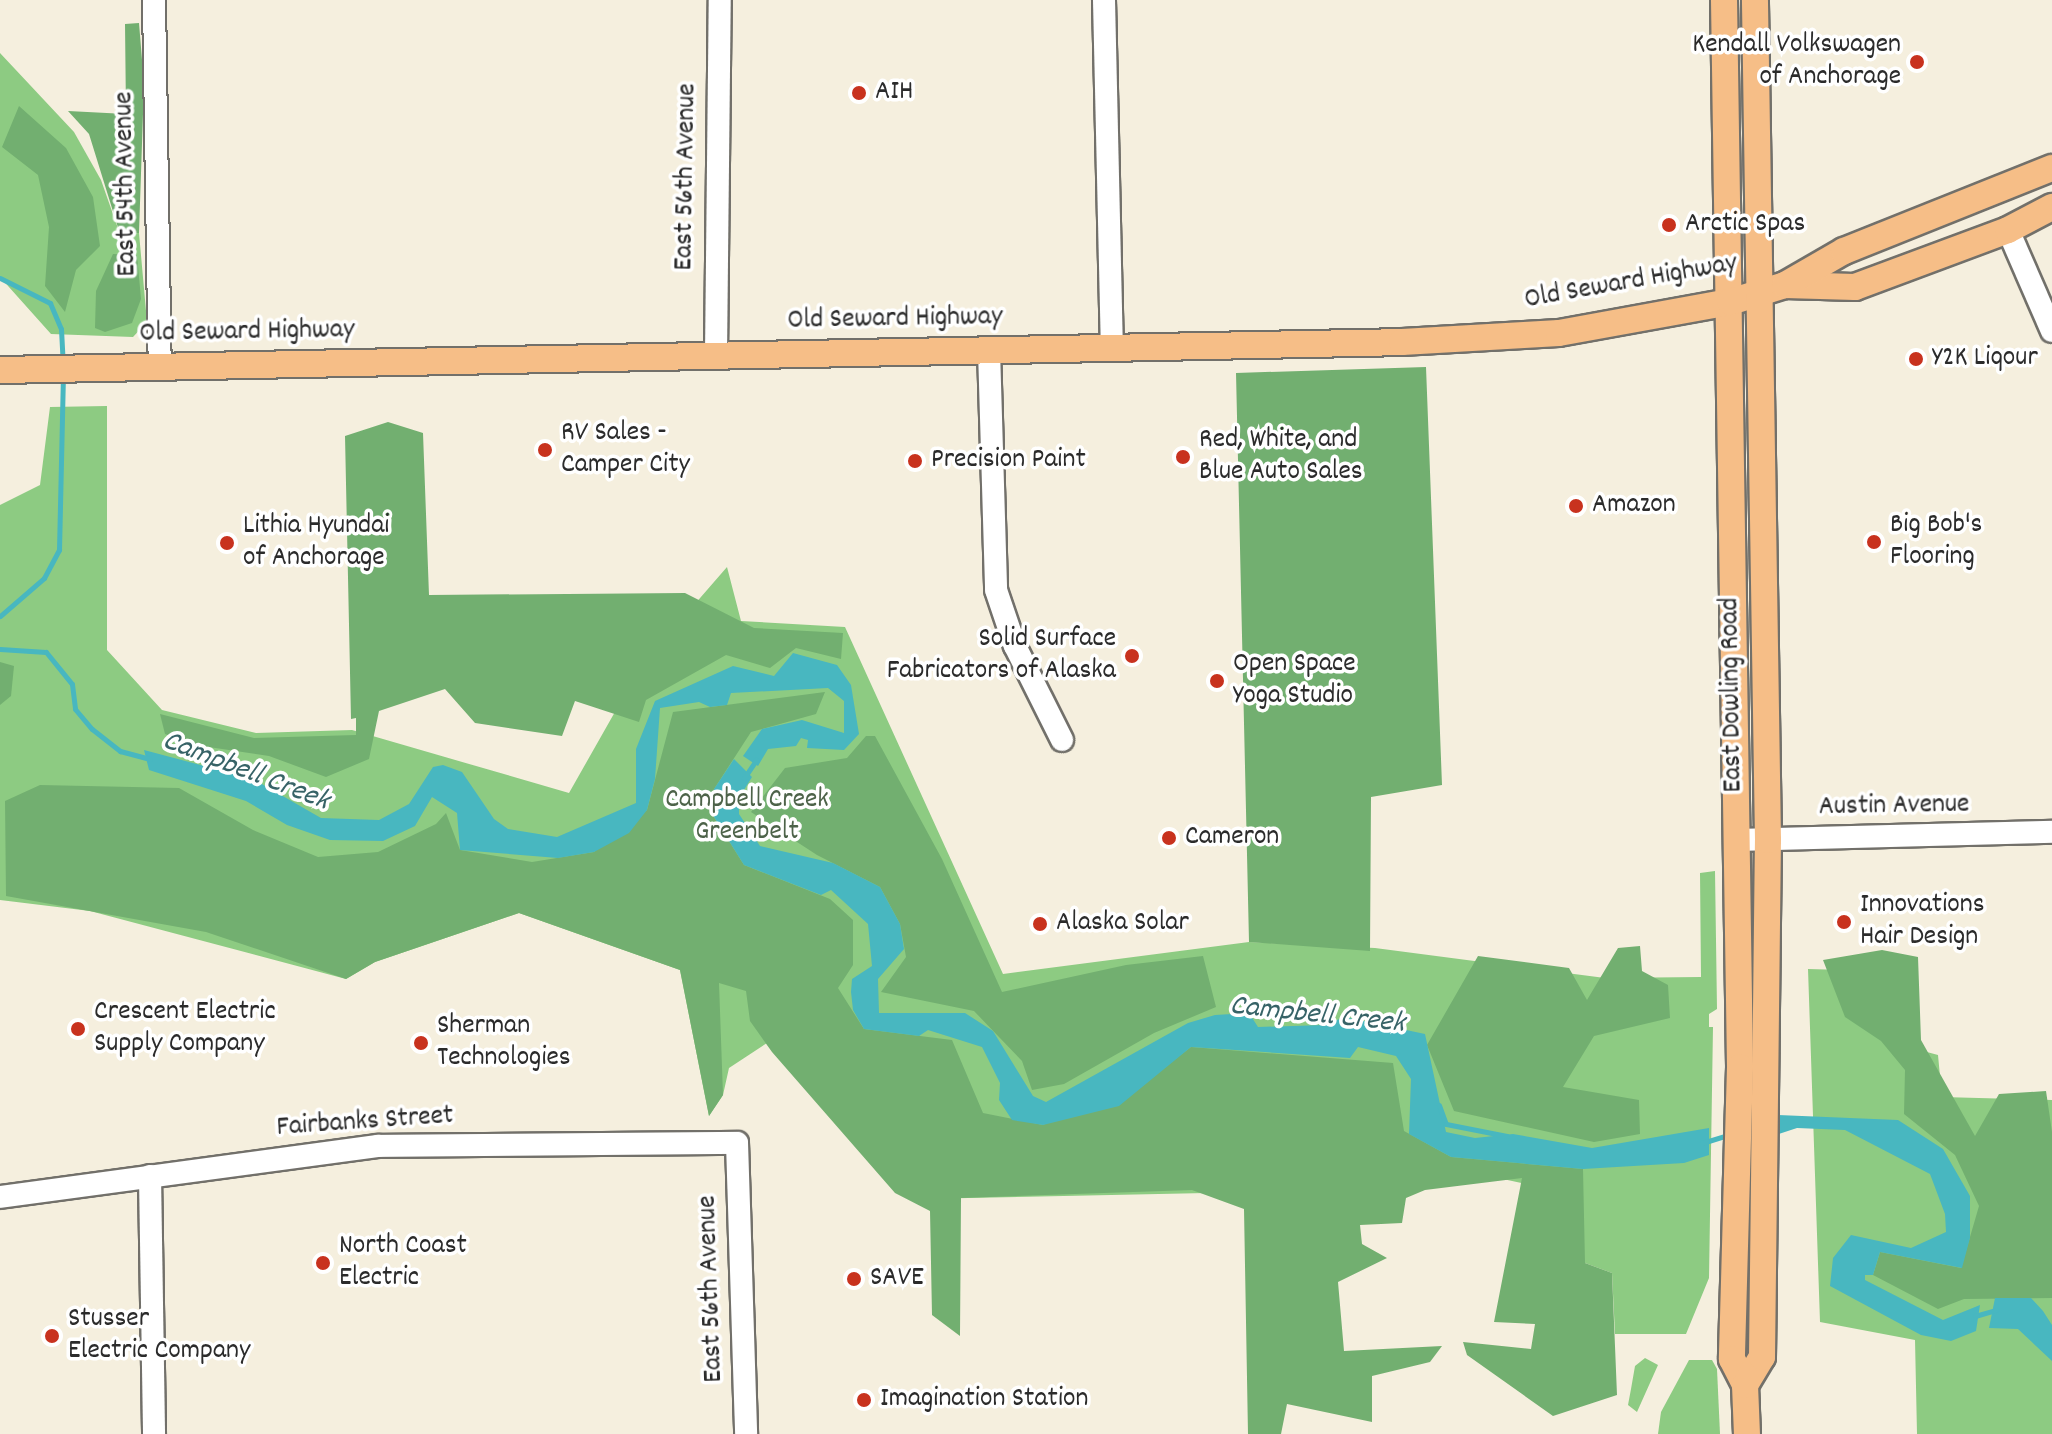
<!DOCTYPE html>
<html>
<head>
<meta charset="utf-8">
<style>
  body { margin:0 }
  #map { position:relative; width:2052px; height:1434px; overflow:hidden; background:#f5efde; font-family:Dekko,sans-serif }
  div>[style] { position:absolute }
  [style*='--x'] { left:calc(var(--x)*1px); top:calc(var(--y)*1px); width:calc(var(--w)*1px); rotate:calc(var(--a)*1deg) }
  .green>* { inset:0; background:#8dcb82 }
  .forest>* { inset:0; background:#72af70 }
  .water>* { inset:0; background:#48b7c0 }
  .stream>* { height:5px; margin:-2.5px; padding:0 2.5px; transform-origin:2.5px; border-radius:2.5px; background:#48b7c0 }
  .roads { filter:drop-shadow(2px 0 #72706a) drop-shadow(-2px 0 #72706a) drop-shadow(0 2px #72706a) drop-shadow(0 -2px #72706a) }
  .minor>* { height:22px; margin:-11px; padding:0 11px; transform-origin:11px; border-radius:11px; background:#fff }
  .major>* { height:26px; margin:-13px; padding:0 13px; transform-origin:13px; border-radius:13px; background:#f6be87 }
  .dots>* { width:22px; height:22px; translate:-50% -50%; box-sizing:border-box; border:4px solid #fff; border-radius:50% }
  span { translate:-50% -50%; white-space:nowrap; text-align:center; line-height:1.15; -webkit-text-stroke:7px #fff; paint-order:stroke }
  .poi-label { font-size:28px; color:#2b2b2b }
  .right { translate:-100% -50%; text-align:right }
  .left { translate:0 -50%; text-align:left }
  .street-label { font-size:28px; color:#2b2b2b }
  .park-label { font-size:28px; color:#4d6349 }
  .water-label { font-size:30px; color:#376367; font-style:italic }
</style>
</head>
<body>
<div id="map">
  <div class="green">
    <i style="clip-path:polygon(0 53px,74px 132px,101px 180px,120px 234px,139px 233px,147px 322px,133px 337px,51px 334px,0 277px)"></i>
    <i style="clip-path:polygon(107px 406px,107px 650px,162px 710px,256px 733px,352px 730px,569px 793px,641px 666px,727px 567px,741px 621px,845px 627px,1003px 974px,1249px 942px,1375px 948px,1605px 978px,1701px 977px,1700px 873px,1715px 871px,1717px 1009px,1709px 1014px,1709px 1027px,1713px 1027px,1709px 1278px,1686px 1334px,1615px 1334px,1612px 1273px,1585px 1263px,1549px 1189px,1489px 1176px,1254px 1192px,919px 1199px,773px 1039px,729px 1068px,723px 1095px,709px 1116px,680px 970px,519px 913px,375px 962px,346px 979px,90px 911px,0 900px,0 505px,40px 485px,50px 407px)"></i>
    <i style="clip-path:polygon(1808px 969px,1913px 972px,1912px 1048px,1938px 1055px,1942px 1097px,2052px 1100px,2052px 1434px,1917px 1434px,1915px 1340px,1820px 1322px)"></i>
    <i style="clip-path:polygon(1645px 1358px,1658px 1365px,1637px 1412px,1628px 1405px,1631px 1389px,1635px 1366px)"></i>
    <i style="clip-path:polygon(1689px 1360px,1712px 1360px,1717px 1369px,1720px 1434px,1658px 1434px,1661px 1412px)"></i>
  </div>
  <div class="forest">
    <i style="clip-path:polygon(139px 23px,144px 84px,139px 233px,120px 234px,89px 134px,68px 111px,126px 114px,125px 24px)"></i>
    <i style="clip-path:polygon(19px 106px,66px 148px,93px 197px,100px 246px,76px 270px,65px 312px,45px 286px,49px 227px,38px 175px,2px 147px)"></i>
    <i style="clip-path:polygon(113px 254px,137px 255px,141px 299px,132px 323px,105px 332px,95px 328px,96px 291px)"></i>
    <i style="clip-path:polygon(1426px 367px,1442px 785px,1371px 797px,1370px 951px,1249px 942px,1236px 373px)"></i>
    <i style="clip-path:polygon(388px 422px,423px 433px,429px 595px,685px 593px,754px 628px,843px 633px,841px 659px,796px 648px,770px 668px,726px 655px,646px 700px,639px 722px,575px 701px,562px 736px,475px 723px,445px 689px,379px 711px,369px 759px,326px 777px,269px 756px,195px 745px,165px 734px,160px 714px,254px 738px,356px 735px,356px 718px,351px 719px,345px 436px)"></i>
    <i style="clip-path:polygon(0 662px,14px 666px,11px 696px,0 705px)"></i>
    <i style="clip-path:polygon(825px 692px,816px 714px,751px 732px,705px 803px,744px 865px,830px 899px,853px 920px,853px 965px,838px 988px,864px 1029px,952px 1040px,983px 1113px,1043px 1125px,1170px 1063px,1191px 1047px,1393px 1063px,1404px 1131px,1451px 1157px,1583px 1169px,1585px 1263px,1612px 1273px,1617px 1395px,1553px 1416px,1467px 1355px,1463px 1342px,1531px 1349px,1535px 1324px,1494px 1322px,1522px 1178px,1425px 1190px,1406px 1198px,1402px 1223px,1360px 1225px,1362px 1244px,1387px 1258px,1338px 1282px,1344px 1351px,1442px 1346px,1430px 1362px,1372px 1376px,1372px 1422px,1287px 1404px,1281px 1434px,1248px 1434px,1244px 1209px,1192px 1190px,961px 1198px,960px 1336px,932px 1315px,930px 1211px,895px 1193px,772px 1052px,750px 1021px,746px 991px,719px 983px,723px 1095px,709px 1116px,680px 970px,519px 913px,375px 962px,346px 979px,206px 932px,6px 896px,5px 801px,40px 785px,179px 788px,253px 830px,318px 857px,378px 852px,436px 824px,446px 813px,460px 850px,532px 862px,594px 852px,647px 810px,673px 712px)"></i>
    <i style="clip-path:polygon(866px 736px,875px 736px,942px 859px,1002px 992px,1126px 965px,1203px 956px,1216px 1007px,1154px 1033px,1064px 1084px,1032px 1090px,1022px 1061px,974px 1011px,881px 992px,906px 957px,900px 924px,880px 887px,817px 855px,751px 812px,785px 768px,847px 758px)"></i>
    <i style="clip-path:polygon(1640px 946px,1642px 971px,1668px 985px,1670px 1018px,1594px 1036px,1563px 1087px,1639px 1100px,1640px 1134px,1594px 1142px,1454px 1111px,1427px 1045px,1478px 956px,1569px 968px,1587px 1000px,1618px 948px)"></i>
    <i style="clip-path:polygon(1882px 950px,1918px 957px,1921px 1040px,1975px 1136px,1999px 1094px,2046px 1091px,2052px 1132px,2052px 1298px,1964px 1299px,1938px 1309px,1873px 1275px,1880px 1252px,1961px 1268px,1979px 1206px,1955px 1155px,1904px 1114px,1905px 1070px,1881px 1041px,1845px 1017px,1823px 960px)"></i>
  </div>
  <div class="water">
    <i style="clip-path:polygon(793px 653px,837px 665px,851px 685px,859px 734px,844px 750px,807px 748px,808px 740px,801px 738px,796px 746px,768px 749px,758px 766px,743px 756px,762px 729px,802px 720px,844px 733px,844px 701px,828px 688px,731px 693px,727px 705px,710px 707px,699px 702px,660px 708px,655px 779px,647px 810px,629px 833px,594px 852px,558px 858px,460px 850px,457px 813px,432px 797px,415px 826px,383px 841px,330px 840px,287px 825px,246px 801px,149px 770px,144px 750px,253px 779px,321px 818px,379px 820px,409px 804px,433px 767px,443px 765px,462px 772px,494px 819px,508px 829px,557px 837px,636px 803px,636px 749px,655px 701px,733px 666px,774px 676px)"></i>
    <i style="clip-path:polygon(734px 759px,752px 777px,739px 798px,739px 814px,760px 846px,833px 863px,880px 887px,900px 924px,904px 949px,878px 979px,879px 1013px,965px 1013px,993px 1031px,1033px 1096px,1046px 1102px,1188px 1023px,1215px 1015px,1249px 1013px,1258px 1027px,1324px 1025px,1345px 1017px,1425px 1034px,1446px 1132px,1475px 1138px,1513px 1134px,1592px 1148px,1709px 1128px,1709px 1155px,1684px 1163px,1583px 1169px,1451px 1157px,1409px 1134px,1411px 1079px,1396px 1056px,1358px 1047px,1350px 1058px,1191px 1047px,1119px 1106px,1043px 1125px,1012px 1120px,999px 1100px,1000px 1083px,982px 1047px,928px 1030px,919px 1036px,864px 1029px,853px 1010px,851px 992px,852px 979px,872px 966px,868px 924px,831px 890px,821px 895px,744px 865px,714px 817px,714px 789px)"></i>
    <i style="clip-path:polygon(1777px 1115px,1898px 1120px,1943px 1149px,1970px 1196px,1970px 1238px,1962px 1268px,1880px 1252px,1873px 1275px,1865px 1275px,1865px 1280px,1943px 1320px,1980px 1305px,1976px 1331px,1951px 1341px,1921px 1335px,1830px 1286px,1833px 1258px,1851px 1235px,1911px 1248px,1946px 1232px,1945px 1214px,1930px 1174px,1845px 1130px,1797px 1128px,1776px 1135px)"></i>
    <i style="clip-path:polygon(1995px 1298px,2031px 1298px,2043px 1311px,2052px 1325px,2052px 1361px,2018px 1329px,1989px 1328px)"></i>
  </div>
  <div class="stream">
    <i style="--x:0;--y:278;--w:56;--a:26.6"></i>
    <i style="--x:50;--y:303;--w:28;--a:67"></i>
    <i style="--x:61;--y:329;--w:34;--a:87"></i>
    <i style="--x:0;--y:616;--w:58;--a:-40.8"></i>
    <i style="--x:44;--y:578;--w:32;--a:-62"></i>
    <i style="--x:59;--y:550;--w:173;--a:-88.7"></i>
    <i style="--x:0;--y:649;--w:46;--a:3.7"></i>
    <i style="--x:46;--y:652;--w:41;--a:50.9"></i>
    <i style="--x:72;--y:684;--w:25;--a:83"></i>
    <i style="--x:75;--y:709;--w:26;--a:50"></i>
    <i style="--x:92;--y:729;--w:36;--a:38"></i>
    <i style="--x:120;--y:751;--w:31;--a:15"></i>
    <i style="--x:744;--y:778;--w:22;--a:-56"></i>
    <i style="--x:1439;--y:1105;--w:20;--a:70"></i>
    <i style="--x:1446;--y:1124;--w:62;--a:11.1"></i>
    <i style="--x:1702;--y:1143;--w:30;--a:-17"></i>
    <i style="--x:1975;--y:1316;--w:22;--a:-16"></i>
  </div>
  <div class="roads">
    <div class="minor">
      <i style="--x:154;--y:0;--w:367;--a:89.1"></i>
      <i style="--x:1104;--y:0;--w:348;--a:88.7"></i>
      <i style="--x:2008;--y:230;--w:110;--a:66.5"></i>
      <i style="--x:989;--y:350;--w:240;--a:88.3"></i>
      <i style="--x:996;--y:590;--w:59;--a:71.3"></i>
      <i style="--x:1015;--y:646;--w:105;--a:63.4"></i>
      <i style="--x:716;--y:356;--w:356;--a:-89.4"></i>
      <i style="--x:1738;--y:840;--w:314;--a:-1.5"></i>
      <i style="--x:150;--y:1176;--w:258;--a:89.1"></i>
      <i style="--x:0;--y:1197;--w:381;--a:-7.7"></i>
      <i style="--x:378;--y:1146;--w:359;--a:-0.5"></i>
      <i style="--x:737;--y:1143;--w:291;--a:88.2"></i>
    </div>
    <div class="major">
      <i style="--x:1724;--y:0;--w:1067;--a:89.14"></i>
      <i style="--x:1740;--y:1067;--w:292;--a:91.6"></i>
      <i style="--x:1732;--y:1359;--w:29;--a:63"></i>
      <i style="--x:1745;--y:1385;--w:49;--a:87.7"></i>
      <i style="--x:1785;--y:285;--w:70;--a:1.6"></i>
      <i style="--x:1855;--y:287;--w:163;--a:-20.4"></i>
      <i style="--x:2008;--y:230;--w:50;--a:-27.6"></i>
      <i style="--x:0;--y:370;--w:1402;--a:-1.14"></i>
      <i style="--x:1402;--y:342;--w:157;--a:-3.3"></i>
      <i style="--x:1559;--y:333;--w:174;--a:-10.3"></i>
      <i style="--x:1730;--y:302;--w:58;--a:-17.2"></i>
      <i style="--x:1785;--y:285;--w:68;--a:-30"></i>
      <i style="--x:1844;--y:251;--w:224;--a:-21.8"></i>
      <i style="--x:1745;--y:1385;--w:33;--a:-59"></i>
      <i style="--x:1762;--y:1357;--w:517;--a:-89.34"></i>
      <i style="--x:1768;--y:840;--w:840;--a:-90.89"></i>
    </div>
  </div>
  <div class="dots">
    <i style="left:1917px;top:62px;background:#c8321e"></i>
    <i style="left:859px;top:93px;background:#c8321e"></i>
    <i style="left:1669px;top:225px;background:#c8321e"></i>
    <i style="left:1916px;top:359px;background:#c8321e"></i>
    <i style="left:545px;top:450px;background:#c8321e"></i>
    <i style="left:1183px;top:457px;background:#c8321e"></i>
    <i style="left:915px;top:461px;background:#c8321e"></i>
    <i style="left:1576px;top:506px;background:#c8321e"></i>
    <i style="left:1874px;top:542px;background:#c8321e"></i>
    <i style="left:227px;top:543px;background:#c8321e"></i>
    <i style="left:1132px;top:656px;background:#c8321e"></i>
    <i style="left:1217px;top:681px;background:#c8321e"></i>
    <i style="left:1169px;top:838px;background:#c8321e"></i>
    <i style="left:1844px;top:922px;background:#c8321e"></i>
    <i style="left:1040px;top:924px;background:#c8321e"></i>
    <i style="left:78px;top:1029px;background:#c8321e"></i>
    <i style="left:421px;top:1043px;background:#c8321e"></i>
    <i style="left:323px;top:1263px;background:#c8321e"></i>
    <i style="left:854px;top:1279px;background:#c8321e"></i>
    <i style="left:52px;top:1336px;background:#c8321e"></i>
    <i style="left:864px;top:1400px;background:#c8321e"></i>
  </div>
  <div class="poi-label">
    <span class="right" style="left:1901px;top:62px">Kendall Volkswagen<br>of Anchorage</span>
    <span class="left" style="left:875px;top:93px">AIH</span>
    <span class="left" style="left:1685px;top:225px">Arctic Spas</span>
    <span class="left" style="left:1932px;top:359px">Y2K Liqour</span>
    <span class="left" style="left:561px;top:450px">RV Sales -<br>Camper City</span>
    <span class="left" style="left:1199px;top:457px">Red, White, and<br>Blue Auto Sales</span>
    <span class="left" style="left:931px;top:461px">Precision Paint</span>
    <span class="left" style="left:1592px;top:506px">Amazon</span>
    <span class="left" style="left:1890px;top:542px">Big Bob's<br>Flooring</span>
    <span class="left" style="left:243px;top:543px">Lithia Hyundai<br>of Anchorage</span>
    <span class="right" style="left:1116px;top:656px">Solid Surface<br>Fabricators of Alaska</span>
    <span class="left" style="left:1233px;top:681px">Open Space<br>Yoga Studio</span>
    <span class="left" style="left:1185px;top:838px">Cameron</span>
    <span class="left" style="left:1860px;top:922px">Innovations<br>Hair Design</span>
    <span class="left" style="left:1056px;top:924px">Alaska Solar</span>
    <span class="left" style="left:94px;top:1029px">Crescent Electric<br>Supply Company</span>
    <span class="left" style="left:437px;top:1043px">Sherman<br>Technologies</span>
    <span class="left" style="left:339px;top:1263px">North Coast<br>Electric</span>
    <span class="left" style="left:870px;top:1279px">SAVE</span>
    <span class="left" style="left:68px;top:1336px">Stusser<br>Electric Company</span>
    <span class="left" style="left:880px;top:1400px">Imagination Station</span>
  </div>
  <div class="street-label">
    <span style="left:687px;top:177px;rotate:-89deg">East 56th Avenue</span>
    <span style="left:127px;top:184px;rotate:-91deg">East 54th Avenue</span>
    <span style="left:1631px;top:283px;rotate:-10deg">Old Seward Highway</span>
    <span style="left:895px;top:320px;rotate:-1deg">Old Seward Highway</span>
    <span style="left:247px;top:333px;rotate:-1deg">Old Seward Highway</span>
    <span style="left:1733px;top:695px;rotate:-91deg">East Dowling Road</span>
    <span style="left:1894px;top:807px;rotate:-1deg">Austin Avenue</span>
    <span style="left:365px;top:1123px;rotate:-4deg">Fairbanks Street</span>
    <span style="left:712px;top:1289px;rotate:-92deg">East 56th Avenue</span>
  </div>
  <div class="park-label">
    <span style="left:747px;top:817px">Campbell Creek<br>Greenbelt</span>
  </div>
  <div class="water-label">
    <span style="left:245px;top:773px;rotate:21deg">Campbell Creek</span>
    <span style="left:1317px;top:1017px;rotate:6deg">Campbell Creek</span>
  </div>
</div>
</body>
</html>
